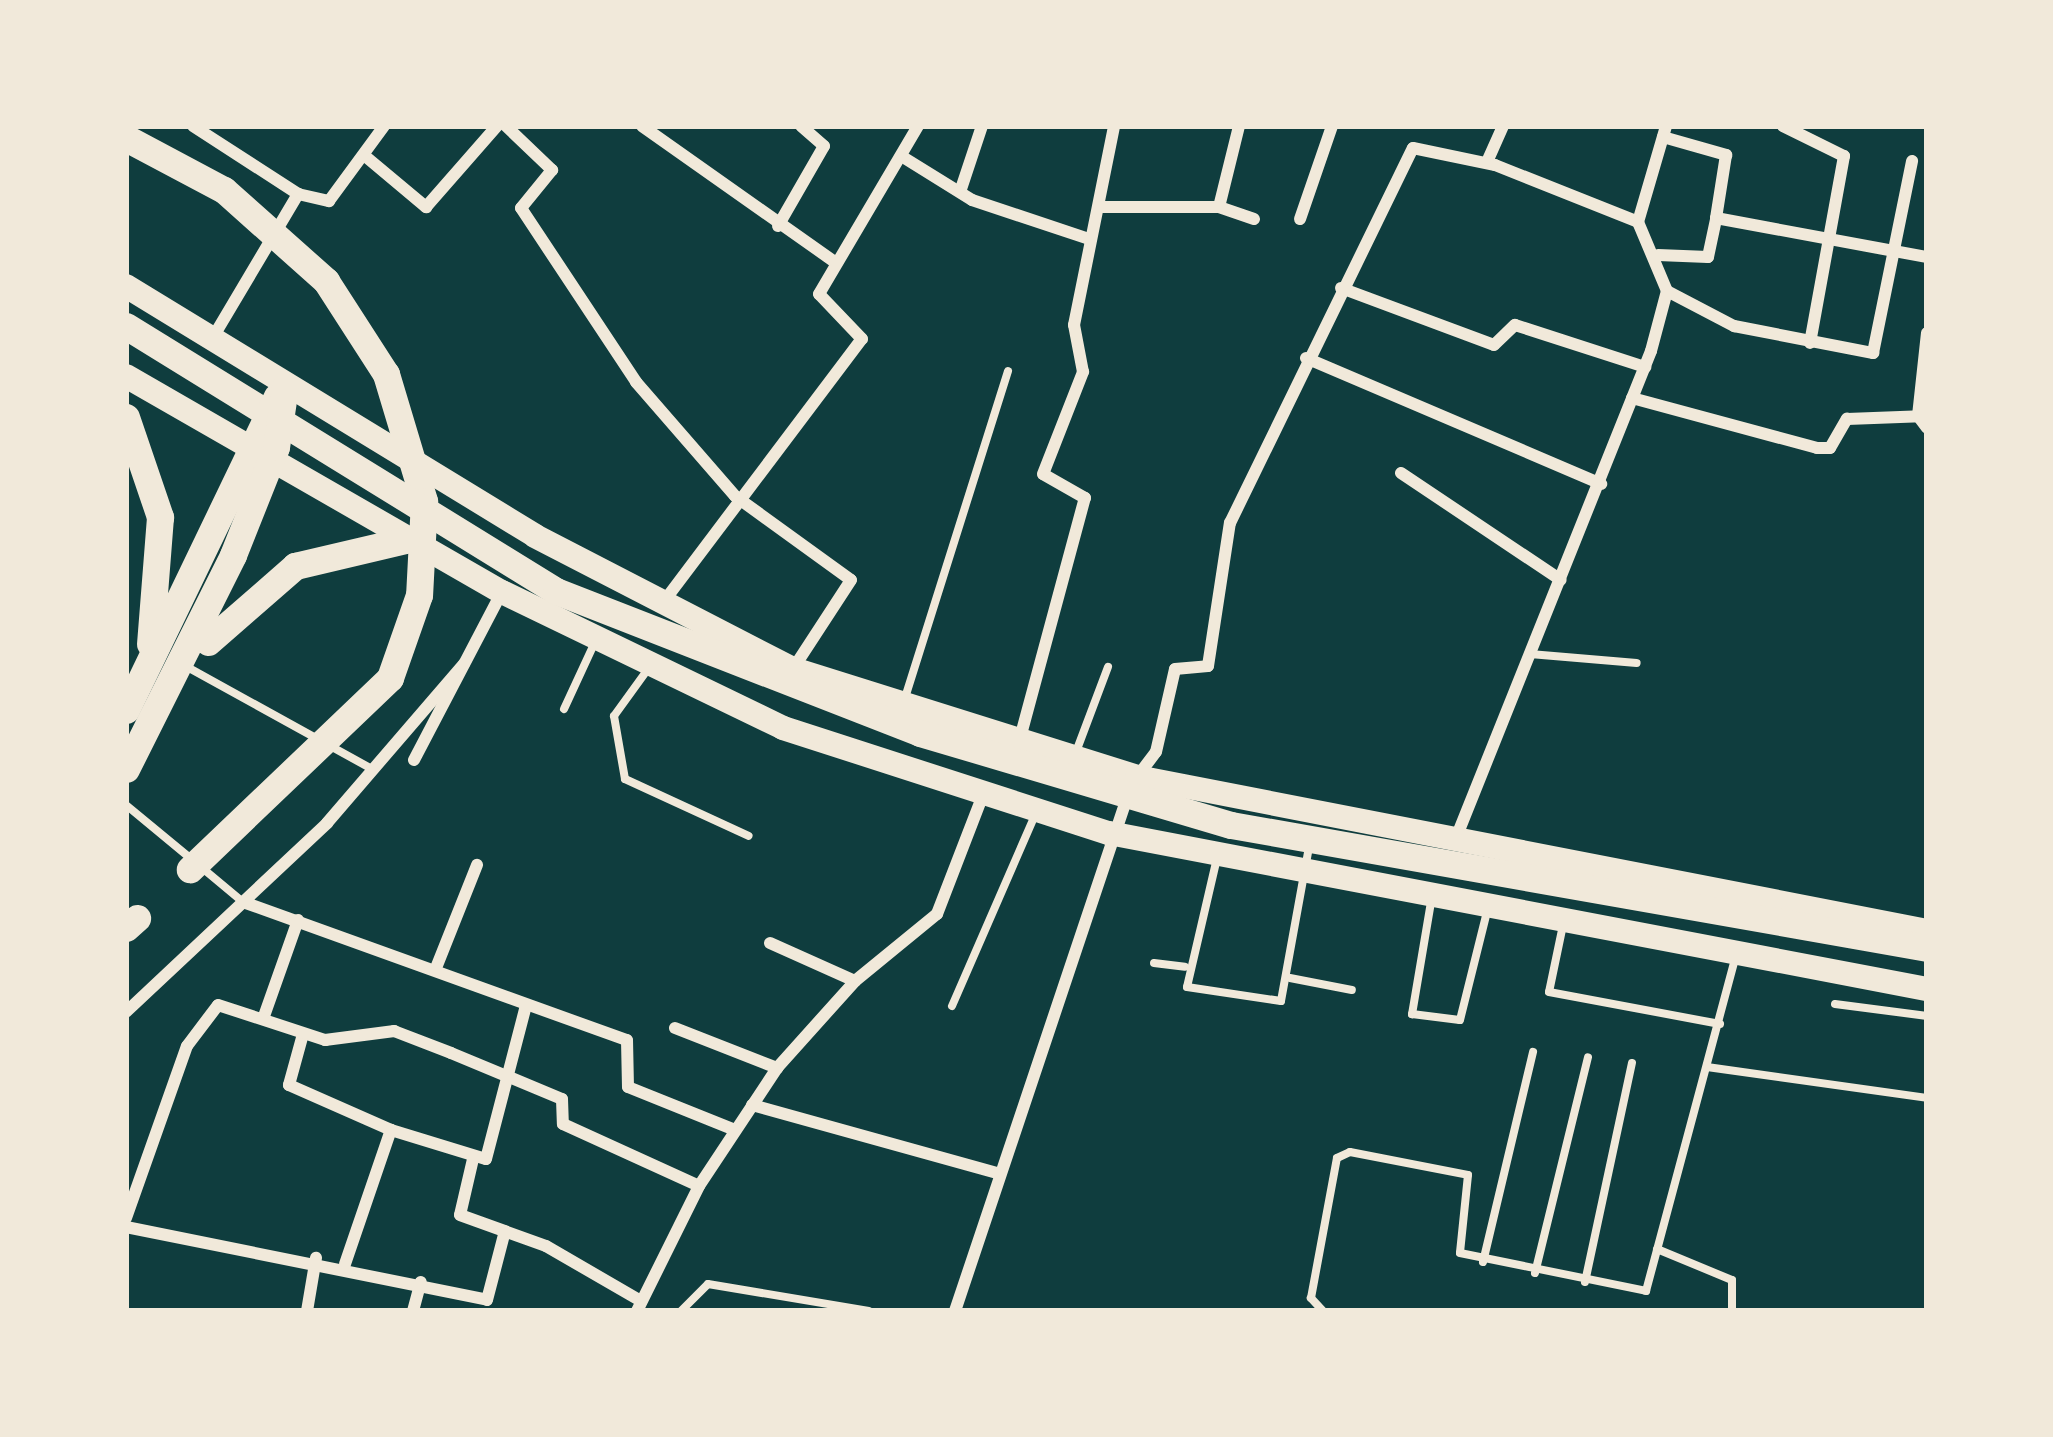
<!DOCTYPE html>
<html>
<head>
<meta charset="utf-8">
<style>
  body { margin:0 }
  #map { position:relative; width:2053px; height:1437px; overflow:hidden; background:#0f3d3e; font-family:Poppins,sans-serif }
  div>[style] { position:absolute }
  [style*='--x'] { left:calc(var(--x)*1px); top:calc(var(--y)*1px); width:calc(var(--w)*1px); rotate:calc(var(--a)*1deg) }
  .service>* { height:8px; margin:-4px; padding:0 4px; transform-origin:4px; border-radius:4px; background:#f1e9da }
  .minor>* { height:12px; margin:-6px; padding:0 6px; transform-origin:6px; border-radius:6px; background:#f1e9da }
  .trunk>* { height:24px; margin:-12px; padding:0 12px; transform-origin:12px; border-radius:12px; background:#f1e9da }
  .motorway>* { height:27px; margin:-13.5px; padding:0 13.5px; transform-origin:13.5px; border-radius:13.5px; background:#f1e9da }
  span { translate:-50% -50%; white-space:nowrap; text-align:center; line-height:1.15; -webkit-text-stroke:10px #f1e9da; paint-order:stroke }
  .frame { position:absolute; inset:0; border:129px solid #f1e9da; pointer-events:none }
</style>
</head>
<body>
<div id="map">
  <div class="service">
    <i style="--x:1530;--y:654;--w:107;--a:4.8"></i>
    <i style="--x:189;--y:668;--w:211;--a:28.9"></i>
    <i style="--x:648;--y:669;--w:58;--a:125.9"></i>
    <i style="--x:614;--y:716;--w:64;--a:80.1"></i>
    <i style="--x:625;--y:779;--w:136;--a:24.7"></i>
    <i style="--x:904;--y:701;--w:346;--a:-72.5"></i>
    <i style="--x:564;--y:709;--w:74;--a:-65.2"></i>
    <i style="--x:1076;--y:752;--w:91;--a:-69.4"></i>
    <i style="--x:126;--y:805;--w:83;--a:39.6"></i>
    <i style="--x:1217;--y:858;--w:132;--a:103.1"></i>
    <i style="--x:1187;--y:987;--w:95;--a:8.5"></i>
    <i style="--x:1281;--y:1001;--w:157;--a:-79.7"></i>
    <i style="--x:201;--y:867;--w:55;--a:39.8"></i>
    <i style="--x:1431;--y:902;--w:114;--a:99.6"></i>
    <i style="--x:1412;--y:1014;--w:48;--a:7.1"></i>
    <i style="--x:1460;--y:1020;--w:111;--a:-76"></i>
    <i style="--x:1563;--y:925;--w:68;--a:101.8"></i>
    <i style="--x:1549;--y:992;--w:174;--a:10.6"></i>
    <i style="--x:1154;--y:963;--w:31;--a:7"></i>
    <i style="--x:1290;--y:978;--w:63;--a:11"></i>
    <i style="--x:1835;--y:1004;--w:93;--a:7.4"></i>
    <i style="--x:952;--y:1006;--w:208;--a:-66.5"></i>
    <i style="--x:1707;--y:1067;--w:222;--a:8"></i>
    <i style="--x:1657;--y:1249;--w:81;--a:22.5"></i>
    <i style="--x:1732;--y:1280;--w:31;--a:90"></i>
    <i style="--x:1483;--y:1262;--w:216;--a:-76.6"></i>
    <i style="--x:1535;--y:1273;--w:222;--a:-76.2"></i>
    <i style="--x:1585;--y:1282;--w:224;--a:-77.9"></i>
    <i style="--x:681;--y:1311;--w:38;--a:-45"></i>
    <i style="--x:708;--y:1284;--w:163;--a:9.5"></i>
    <i style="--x:1323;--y:1311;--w:18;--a:-133"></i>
    <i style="--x:1311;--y:1298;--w:142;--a:-79.5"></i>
    <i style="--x:1337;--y:1158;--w:14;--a:-25"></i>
    <i style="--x:1350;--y:1152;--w:120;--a:11"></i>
    <i style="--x:1468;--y:1175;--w:78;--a:95.9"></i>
    <i style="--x:1460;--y:1253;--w:190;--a:11.5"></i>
    <i style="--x:1646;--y:1291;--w:343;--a:-75"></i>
  </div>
  <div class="minor">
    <i style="--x:193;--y:126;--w:125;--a:32.9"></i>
    <i style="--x:506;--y:126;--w:64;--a:43.7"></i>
    <i style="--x:552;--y:170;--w:49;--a:129.2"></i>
    <i style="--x:521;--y:208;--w:209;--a:56.5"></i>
    <i style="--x:636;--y:382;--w:151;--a:49"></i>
    <i style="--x:735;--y:496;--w:143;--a:35.9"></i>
    <i style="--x:851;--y:580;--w:106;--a:123.1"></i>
    <i style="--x:642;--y:126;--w:236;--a:35.2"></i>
    <i style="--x:1783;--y:126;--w:68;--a:26.2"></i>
    <i style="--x:1844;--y:156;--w:190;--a:100.3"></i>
    <i style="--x:1663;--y:137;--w:66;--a:15.9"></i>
    <i style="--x:1726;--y:155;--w:64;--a:99"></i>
    <i style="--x:365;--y:156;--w:80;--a:39.9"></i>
    <i style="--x:426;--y:207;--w:108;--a:-48.8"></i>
    <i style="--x:906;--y:159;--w:78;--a:31.8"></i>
    <i style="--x:972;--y:200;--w:123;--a:18.4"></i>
    <i style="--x:1487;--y:162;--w:39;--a:-66"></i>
    <i style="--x:961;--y:189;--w:66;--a:-71.6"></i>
    <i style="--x:1102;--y:207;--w:117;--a:0"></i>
    <i style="--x:1219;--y:207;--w:37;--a:19"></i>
    <i style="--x:1219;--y:207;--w:83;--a:-76.1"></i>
    <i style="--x:1300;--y:219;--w:98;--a:-71"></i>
    <i style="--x:778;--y:226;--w:92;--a:-60.1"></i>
    <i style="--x:824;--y:146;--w:30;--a:-139"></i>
    <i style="--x:1658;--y:255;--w:50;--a:2.3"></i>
    <i style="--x:1708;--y:257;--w:40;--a:-78"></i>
    <i style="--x:1716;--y:218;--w:215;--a:10.5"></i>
    <i style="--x:1341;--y:288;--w:163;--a:20.4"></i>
    <i style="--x:1494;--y:345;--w:29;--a:-44"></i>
    <i style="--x:1515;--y:325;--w:137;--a:17.9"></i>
    <i style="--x:1667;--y:291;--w:76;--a:27.6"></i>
    <i style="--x:1734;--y:326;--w:142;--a:11"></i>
    <i style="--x:1873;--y:353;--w:196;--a:-78.5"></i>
    <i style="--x:1927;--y:333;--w:83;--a:96.2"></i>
    <i style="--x:1918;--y:416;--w:15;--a:53"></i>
    <i style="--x:212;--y:339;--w:169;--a:-59.3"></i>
    <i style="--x:298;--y:194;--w:32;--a:13"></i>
    <i style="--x:329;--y:201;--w:93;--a:-53.7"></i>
    <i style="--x:1306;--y:358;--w:321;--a:23.1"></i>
    <i style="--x:1632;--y:398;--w:192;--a:15.1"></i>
    <i style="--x:1817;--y:448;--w:13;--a:0"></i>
    <i style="--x:1830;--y:448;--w:34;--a:-60"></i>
    <i style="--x:1847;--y:419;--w:80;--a:-2.1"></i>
    <i style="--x:1401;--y:473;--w:192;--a:33.8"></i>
    <i style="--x:662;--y:604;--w:332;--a:-53"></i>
    <i style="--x:862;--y:339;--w:62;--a:-133.7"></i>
    <i style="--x:819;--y:294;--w:195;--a:-59.5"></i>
    <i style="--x:1019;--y:742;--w:253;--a:-74.9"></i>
    <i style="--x:1085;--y:498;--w:48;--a:-150.3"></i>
    <i style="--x:1043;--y:474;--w:110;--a:-68.6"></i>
    <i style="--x:1083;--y:372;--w:48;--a:-100.8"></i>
    <i style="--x:1074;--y:325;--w:203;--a:-78.6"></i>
    <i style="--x:414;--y:760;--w:190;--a:-62.4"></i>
    <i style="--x:1137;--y:777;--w:31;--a:-53"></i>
    <i style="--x:1156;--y:752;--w:85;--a:-77.1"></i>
    <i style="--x:1175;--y:669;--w:33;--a:-5"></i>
    <i style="--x:1208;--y:666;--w:145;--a:-81.3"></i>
    <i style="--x:1230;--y:523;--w:417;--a:-64"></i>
    <i style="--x:1413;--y:148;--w:84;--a:11.7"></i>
    <i style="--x:1495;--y:165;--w:154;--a:21.7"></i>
    <i style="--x:1454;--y:843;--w:530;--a:-68.18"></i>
    <i style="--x:1651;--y:351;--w:62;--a:-75.1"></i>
    <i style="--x:1667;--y:291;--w:75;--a:-112.8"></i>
    <i style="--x:1638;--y:222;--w:100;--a:-73.7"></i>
    <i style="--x:243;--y:902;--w:408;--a:19.8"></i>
    <i style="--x:627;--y:1040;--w:47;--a:88.8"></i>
    <i style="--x:628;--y:1087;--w:115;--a:21.9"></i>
    <i style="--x:770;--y:943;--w:93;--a:24.1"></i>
    <i style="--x:436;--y:968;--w:111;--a:-68.3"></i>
    <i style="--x:126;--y:1012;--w:276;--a:-43.2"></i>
    <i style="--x:327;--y:823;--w:210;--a:-49.3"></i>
    <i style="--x:263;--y:1019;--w:105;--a:-70.5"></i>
    <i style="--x:675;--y:1028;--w:110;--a:21.4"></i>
    <i style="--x:303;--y:1034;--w:53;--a:105.4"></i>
    <i style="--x:289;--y:1085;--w:111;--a:23.8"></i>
    <i style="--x:752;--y:1105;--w:257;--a:15.5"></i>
    <i style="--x:473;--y:1159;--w:57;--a:103.1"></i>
    <i style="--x:460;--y:1215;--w:91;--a:19.8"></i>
    <i style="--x:546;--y:1246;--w:110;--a:30.1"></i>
    <i style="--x:126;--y:1218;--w:182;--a:-70.5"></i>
    <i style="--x:187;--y:1046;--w:51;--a:-52.9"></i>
    <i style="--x:218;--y:1005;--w:113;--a:18.1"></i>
    <i style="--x:325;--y:1040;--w:70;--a:-7.4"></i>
    <i style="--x:394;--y:1031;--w:61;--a:21.1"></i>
    <i style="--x:451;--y:1053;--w:120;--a:22.5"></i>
    <i style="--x:562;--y:1099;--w:25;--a:88"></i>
    <i style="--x:563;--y:1124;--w:149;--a:24.5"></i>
    <i style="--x:126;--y:1227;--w:368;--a:11.4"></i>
    <i style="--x:487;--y:1300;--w:71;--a:-75.4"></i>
    <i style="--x:345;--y:1264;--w:142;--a:-71.1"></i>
    <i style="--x:391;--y:1130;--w:99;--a:17"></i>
    <i style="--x:486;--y:1159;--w:159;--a:-75.4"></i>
    <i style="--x:307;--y:1311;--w:54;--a:-80.4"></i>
    <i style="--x:413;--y:1311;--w:30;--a:-75"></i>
    <i style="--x:637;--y:1311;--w:140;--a:-63.6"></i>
    <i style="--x:699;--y:1186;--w:141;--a:-56.5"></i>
    <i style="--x:777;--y:1068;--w:117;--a:-48.1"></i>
    <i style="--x:855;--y:981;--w:106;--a:-39.3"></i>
    <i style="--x:937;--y:914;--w:128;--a:-68.9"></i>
    <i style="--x:955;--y:1311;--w:544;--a:-71.47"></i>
  </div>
  <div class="trunk">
    <i style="--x:126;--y:286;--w:479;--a:31.4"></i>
    <i style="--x:535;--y:536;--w:290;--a:27.3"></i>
    <i style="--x:793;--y:669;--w:361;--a:17.4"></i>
    <i style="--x:1137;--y:777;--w:805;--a:11.03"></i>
    <i style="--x:126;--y:376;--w:434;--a:29.9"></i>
    <i style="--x:502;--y:592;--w:312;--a:25.8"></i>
    <i style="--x:783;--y:728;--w:342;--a:17.9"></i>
    <i style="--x:1109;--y:833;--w:833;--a:10.8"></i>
  </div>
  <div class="motorway">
    <i style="--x:126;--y:138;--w:111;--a:28"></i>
    <i style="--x:224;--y:190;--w:137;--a:41.7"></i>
    <i style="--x:326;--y:281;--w:111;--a:57.2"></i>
    <i style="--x:386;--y:374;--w:133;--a:73.3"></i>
    <i style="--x:424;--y:501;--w:94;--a:93"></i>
    <i style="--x:419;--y:595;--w:88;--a:109.3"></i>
    <i style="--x:390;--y:678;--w:277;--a:136.3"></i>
    <i style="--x:126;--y:326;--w:505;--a:31.64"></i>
    <i style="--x:556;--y:591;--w:391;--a:21.3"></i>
    <i style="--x:920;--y:733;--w:324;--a:16.5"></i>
    <i style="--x:1231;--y:825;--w:707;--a:10.02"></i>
    <i style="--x:126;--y:417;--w:106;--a:71.2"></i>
    <i style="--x:160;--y:517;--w:127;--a:94.5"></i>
    <i style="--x:208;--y:642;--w:116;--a:-41.1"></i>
    <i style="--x:295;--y:566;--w:114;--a:-13.2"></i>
    <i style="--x:126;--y:710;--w:348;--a:-64.3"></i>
    <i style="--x:126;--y:769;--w:239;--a:-63.4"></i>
    <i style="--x:233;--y:555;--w:116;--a:-68.3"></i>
    <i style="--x:276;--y:447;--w:61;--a:-81.5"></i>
    <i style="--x:126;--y:928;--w:15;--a:-42"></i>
  </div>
  <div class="frame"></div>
</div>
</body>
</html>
